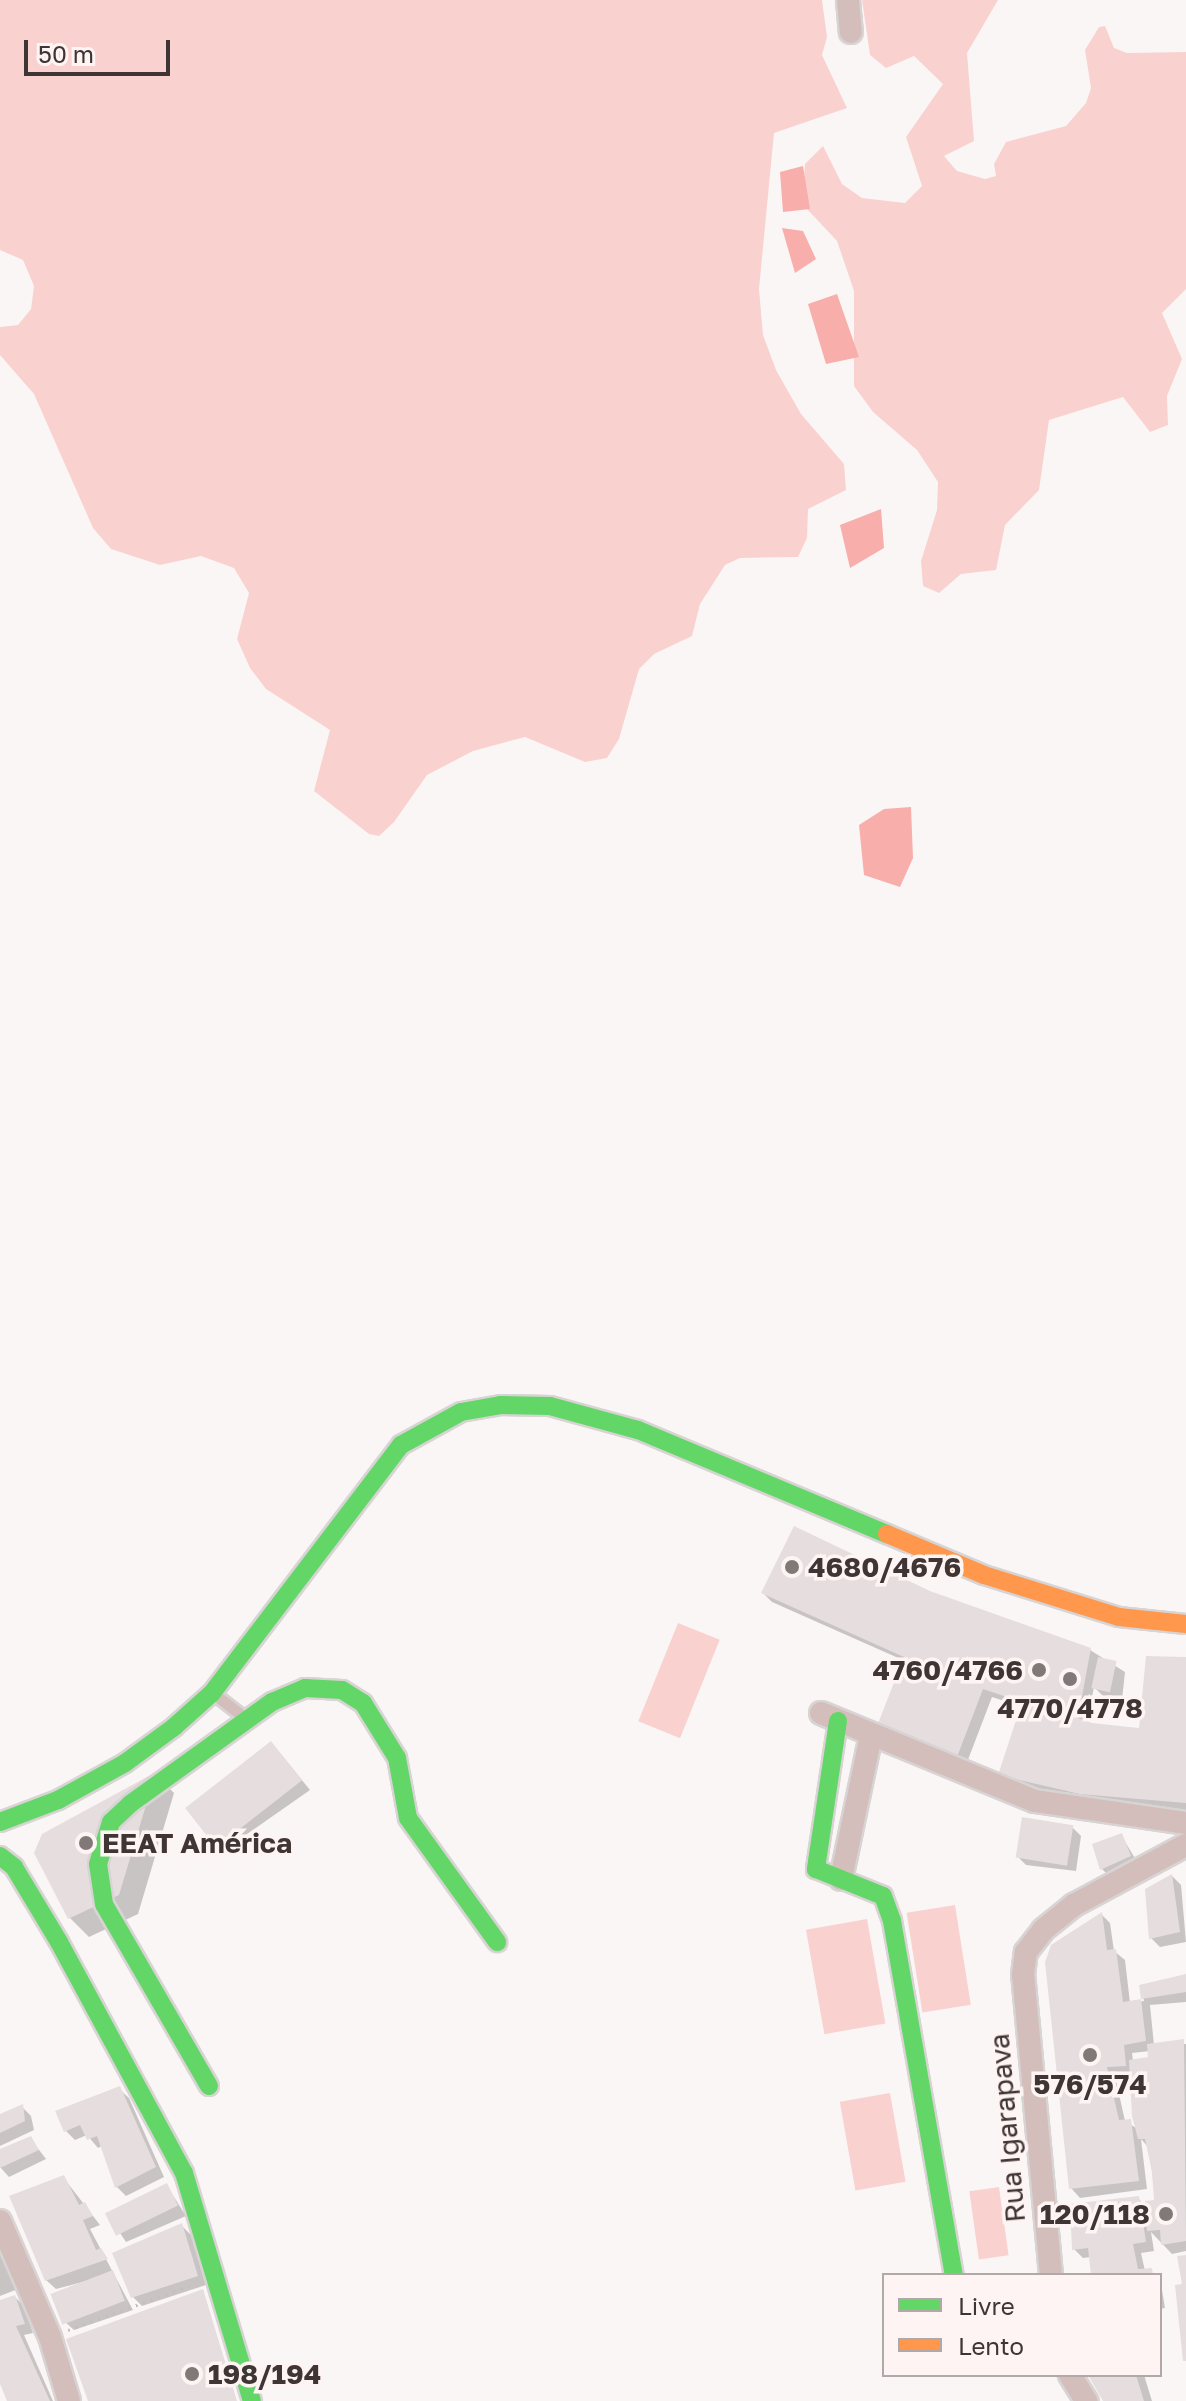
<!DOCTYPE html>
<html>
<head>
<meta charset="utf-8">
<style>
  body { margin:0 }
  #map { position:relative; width:1186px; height:2401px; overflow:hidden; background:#fbf6f6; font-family:"Golos Text",sans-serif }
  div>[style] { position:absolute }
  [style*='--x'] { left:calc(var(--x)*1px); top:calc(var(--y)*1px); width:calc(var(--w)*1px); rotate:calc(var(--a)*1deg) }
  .green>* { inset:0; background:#f9d2d0; transform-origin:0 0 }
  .water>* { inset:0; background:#f8aeaa }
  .shadow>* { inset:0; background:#0003 }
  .building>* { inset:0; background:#e6dede; transform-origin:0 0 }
  .path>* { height:3px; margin-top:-1.5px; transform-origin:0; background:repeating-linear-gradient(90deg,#cabcbb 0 2px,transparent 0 8px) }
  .roads { filter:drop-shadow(2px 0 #d8d4d4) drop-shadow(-2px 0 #d8d4d4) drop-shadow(0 2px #d8d4d4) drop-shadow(0 -2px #d8d4d4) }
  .lane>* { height:11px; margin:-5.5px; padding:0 5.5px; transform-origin:5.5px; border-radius:5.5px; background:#d3bebc }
  .street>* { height:22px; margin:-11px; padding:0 11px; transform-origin:11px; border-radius:11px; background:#d3bebc }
  .fast>* { height:18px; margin:-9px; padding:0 9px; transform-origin:9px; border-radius:9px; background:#63d668 }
  .slow>* { height:18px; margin:-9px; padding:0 9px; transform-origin:9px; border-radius:9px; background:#ff974d }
  .dots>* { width:22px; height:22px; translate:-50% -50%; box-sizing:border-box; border:4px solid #fef4f3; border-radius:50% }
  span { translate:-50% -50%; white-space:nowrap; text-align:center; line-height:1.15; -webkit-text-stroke:7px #fef4f3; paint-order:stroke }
  .poi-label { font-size:28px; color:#3e3534; font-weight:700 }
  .left { translate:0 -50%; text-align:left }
  .right { translate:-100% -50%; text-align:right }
  .street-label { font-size:28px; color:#3e3534 }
  .legend { position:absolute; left:882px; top:2273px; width:280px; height:104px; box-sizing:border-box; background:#fef4f3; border:2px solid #b1a8a7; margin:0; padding:10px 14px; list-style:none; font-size:24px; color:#3e3534 }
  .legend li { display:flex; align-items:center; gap:16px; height:40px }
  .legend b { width:40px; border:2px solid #b1a8a7 }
  .scale { position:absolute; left:24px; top:40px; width:146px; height:36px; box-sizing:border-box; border:4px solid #3e3534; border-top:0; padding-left:10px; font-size:24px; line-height:28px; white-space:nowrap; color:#3e3534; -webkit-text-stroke:6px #fef4f3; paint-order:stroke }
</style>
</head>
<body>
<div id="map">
  <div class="green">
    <i style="clip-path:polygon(0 0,822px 0,827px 37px,822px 55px,847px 108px,774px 133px,759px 289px,763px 335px,776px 370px,801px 414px,844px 464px,846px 490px,808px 509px,807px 538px,798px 557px,740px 558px,725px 565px,700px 604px,692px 636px,654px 654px,639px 669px,619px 739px,607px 758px,585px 762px,525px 737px,473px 751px,427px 775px,394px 822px,379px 836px,369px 834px,314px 791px,330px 730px,266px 689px,250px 668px,237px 639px,249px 593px,234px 568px,201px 556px,160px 565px,111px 549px,93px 528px,34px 394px,0 355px,0 327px,18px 325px,31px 309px,34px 286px,23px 260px,0 250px)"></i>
    <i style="clip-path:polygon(862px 0,998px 0,967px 53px,974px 141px,944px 156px,957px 171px,985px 179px,996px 176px,994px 164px,1006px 142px,1066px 126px,1086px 103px,1091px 88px,1085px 50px,1099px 27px,1105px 26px,1114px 48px,1127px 53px,1186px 52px,1186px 289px,1162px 313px,1182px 359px,1167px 396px,1168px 425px,1150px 432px,1123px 397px,1049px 420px,1039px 490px,1005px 525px,996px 570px,961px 574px,939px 593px,923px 586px,921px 561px,937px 510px,938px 482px,917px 450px,873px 412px,854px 386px,854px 291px,837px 241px,807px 209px,803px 192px,805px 164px,823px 146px,842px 184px,862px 198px,905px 203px,922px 186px,906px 137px,943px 84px,914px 56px,886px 68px,870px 55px)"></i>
    <i style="left:678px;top:1623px;width:45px;height:106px;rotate:22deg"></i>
    <i style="left:955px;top:1905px;width:101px;height:49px;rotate:81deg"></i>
    <i style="left:867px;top:1919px;width:106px;height:62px;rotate:80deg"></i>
    <i style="left:890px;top:2093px;width:90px;height:51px;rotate:80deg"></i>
    <i style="left:999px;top:2187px;width:69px;height:30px;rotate:82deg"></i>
  </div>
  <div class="water">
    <i style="clip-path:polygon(803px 166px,810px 209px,783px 212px,780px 172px)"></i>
    <i style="clip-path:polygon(782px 228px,803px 231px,816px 259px,795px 273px)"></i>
    <i style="clip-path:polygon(837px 294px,859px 357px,826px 364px,808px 304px)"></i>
    <i style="clip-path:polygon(881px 509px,884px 548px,850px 568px,840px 525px)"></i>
    <i style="clip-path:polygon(911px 807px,913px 858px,900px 887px,864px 875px,859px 825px,884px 809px)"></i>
  </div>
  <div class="shadow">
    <i style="clip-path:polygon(763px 1593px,929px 1593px,1090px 1650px,1125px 1672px,1122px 1700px,1104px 1697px,1094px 1687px,1087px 1723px,1141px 1730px,1186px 1658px,1186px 1813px,1091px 1802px,1010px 1783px,1000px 1774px,1023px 1707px,992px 1697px,966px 1765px,888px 1734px,905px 1661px,772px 1602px)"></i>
    <i style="clip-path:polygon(280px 1753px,310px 1790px,220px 1853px,211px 1844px)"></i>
    <i style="clip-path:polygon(155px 1774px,174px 1793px,138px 1914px,89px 1937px,70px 1918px,36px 1853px)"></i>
    <i style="clip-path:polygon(1072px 1827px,1081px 1836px,1076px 1871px,1026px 1865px,1017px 1856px)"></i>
    <i style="clip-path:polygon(1121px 1835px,1139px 1865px,1111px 1878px,1102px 1869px)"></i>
    <i style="clip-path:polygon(1172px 1876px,1181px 1885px,1186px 1942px,1160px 1947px,1151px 1938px)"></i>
    <i style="clip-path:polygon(evenodd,1101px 1914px,1110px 1923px,1114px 1951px,1125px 1960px,1130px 2003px,1144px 2001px,1141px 1986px,1186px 1977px,1186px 2002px,1150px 2005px,1154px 2045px,1186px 2044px,1186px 2251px,1172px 2254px,1151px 2232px,1154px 2251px,1141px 2253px,1145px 2271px,1157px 2275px,1093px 2275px,1091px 2257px,1083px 2258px,1074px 2249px,1138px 2198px,1147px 2208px,1156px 2202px,1149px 2148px,1141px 2139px,1147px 2189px,1080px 2198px,1071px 2188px,1101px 1914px,1150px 2051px,1150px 2059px,1133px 2061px,1132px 2053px,1150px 2051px,1101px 1914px,1133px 2074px,1139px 2130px,1125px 2121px,1115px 2076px,1133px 2074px)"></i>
    <i style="clip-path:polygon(119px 2089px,129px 2098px,164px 2177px,126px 2196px,117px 2187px,102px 2146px,98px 2148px,87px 2135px,75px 2140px,66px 2131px)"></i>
    <i style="clip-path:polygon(22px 2107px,31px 2116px,34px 2130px,0 2146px,0 2116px)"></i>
    <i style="clip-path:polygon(30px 2138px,46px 2159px,9px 2177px,0 2167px,0 2151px)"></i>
    <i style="clip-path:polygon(63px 2177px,100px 2225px,90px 2229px,133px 2310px,74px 2330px,64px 2321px,98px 2278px,56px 2289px,46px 2280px)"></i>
    <i style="clip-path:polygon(167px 2186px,186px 2216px,126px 2242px,108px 2215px)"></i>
    <i style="clip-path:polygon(182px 2226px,191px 2235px,206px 2285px,142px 2306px,133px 2297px)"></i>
    <i style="clip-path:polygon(0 2247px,18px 2289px,0 2296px)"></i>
    <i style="clip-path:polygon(1160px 2278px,1165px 2308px,1160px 2309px)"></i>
    <i style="clip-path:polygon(15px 2297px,24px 2306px,33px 2333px,24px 2335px,53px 2401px,9px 2401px,0 2302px)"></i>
    <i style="clip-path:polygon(1091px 2375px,1144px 2375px,1152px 2401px,1107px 2401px)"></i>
  </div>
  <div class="building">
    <i style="clip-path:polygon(794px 1526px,930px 1591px,1091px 1648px,1078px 1718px,1092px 1723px,1139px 1728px,1146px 1656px,1186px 1657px,1186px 1803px,1080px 1794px,998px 1775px,1022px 1702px,983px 1689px,957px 1757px,877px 1726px,904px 1657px,761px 1593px)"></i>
    <i style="left:1098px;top:1657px;width:19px;height:32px;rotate:12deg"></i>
    <i style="left:271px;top:1741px;width:50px;height:109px;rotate:52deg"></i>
    <i style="clip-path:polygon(156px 1772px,119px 1895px,68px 1919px,34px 1853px,42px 1834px)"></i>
    <i style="left:1022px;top:1817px;width:52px;height:41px;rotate:9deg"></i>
    <i style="clip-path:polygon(1122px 1833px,1131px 1856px,1100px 1870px,1092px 1844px)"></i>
    <i style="clip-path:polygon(1172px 1874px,1180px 1932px,1149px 1939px,1145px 1889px)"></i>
    <i style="clip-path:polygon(1102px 1912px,1107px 1950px,1116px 1949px,1123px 2002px,1141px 1999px,1146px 2041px,1124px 2045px,1126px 2066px,1107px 2067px,1119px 2120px,1131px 2119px,1139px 2181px,1069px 2189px,1045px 1962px,1051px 1945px)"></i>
    <i style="clip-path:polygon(1186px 1974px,1186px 1992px,1141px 1999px,1139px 1985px)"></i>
    <i style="clip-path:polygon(1184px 2039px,1186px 2241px,1161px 2245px,1160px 2230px,1147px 2231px,1145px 2201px,1154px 2200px,1152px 2172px,1145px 2139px,1138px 2139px,1132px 2116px,1129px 2060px,1148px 2057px,1147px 2044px)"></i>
    <i style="clip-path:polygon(120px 2086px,156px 2167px,115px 2188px,97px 2136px,87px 2140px,80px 2125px,64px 2132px,55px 2111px)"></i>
    <i style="clip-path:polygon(23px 2104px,25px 2121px,0 2133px,0 2114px)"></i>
    <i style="clip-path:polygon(31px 2136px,39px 2150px,0 2168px,0 2149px)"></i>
    <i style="clip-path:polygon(64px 2175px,79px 2205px,85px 2202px,93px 2216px,83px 2220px,96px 2250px,101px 2248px,108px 2259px,45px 2281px,9px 2196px)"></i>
    <i style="left:167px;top:2183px;width:25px;height:69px;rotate:64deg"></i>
    <i style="clip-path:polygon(1139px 2196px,1146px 2242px,1133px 2244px,1138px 2269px,1152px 2268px,1153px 2275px,1091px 2275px,1088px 2248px,1072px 2250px,1070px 2204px)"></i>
    <i style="clip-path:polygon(182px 2223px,198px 2276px,131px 2298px,112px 2253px)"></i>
    <i style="clip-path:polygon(1186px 2255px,1186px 2361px,1183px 2361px,1175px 2285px,1182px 2284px,1177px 2256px)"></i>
    <i style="left:113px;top:2270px;width:33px;height:67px;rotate:69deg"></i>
    <i style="clip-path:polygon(203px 2289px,237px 2401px,88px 2401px,66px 2339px)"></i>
    <i style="clip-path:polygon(15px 2295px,25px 2324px,16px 2326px,50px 2401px,7px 2401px,0 2384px,0 2300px)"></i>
    <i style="clip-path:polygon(1088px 2375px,1136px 2375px,1144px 2401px,1103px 2401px)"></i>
  </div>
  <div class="path">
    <i style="--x:68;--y:2330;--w:129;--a:-20"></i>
  </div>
  <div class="roads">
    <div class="lane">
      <i style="--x:213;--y:1693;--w:39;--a:38"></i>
    </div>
    <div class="street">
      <i style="--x:848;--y:0;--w:32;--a:85"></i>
      <i style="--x:821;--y:1713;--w:231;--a:22.4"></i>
      <i style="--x:1035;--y:1801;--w:153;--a:8.3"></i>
      <i style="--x:841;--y:1879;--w:146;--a:-78.2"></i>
      <i style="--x:0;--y:2221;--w:126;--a:66.7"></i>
      <i style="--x:50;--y:2337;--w:67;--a:73.5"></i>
      <i style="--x:1051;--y:2275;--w:301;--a:-95.3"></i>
      <i style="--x:1023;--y:1975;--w:23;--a:-83"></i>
      <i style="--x:1026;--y:1952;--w:28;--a:-52"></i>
      <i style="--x:1043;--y:1930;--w:40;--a:-39"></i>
      <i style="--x:1074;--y:1905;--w:127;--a:-28.2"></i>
      <i style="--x:1070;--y:2375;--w:31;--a:58"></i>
    </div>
    <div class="fast">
      <i style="--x:838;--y:1721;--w:150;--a:98.5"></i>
      <i style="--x:816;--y:1869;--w:72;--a:21.9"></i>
      <i style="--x:883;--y:1896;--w:27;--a:70"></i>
      <i style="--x:892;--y:1921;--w:359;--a:80.1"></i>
      <i style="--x:0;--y:1822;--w:62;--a:-20.8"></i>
      <i style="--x:58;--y:1800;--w:77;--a:-28.9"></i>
      <i style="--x:125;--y:1763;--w:61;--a:-36.3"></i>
      <i style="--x:174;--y:1727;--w:51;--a:-41.8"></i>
      <i style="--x:212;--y:1693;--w:312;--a:-52.7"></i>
      <i style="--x:401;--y:1445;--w:68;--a:-28.8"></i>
      <i style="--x:461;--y:1412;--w:40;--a:-10"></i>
      <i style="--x:500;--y:1405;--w:50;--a:1.1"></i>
      <i style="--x:550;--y:1406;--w:91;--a:15.3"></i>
      <i style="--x:638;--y:1430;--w:270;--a:22.7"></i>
      <i style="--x:0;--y:1856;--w:18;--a:38"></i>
      <i style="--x:14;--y:1867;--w:87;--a:59"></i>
      <i style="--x:59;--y:1942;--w:263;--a:61.6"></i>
      <i style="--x:184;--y:2173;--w:238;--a:73.4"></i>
      <i style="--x:209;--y:2086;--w:210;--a:-120"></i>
      <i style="--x:104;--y:1904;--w:40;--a:-98.5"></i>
      <i style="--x:98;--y:1864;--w:44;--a:-72.8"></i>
      <i style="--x:111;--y:1822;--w:26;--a:-43"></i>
      <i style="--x:130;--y:1804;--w:175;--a:-35.7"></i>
      <i style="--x:272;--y:1702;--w:36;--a:-23"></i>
      <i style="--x:305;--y:1688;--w:37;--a:3"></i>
      <i style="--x:342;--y:1690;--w:25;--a:32"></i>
      <i style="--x:363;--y:1703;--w:65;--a:58.3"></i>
      <i style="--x:397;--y:1758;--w:61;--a:79.6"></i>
      <i style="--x:408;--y:1818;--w:153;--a:54.3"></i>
    </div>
    <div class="slow">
      <i style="--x:887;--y:1534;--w:105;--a:22.9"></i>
      <i style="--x:984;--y:1575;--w:141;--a:17.3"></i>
      <i style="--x:1119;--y:1617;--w:67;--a:6"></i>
    </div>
  </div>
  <div class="dots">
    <i style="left:792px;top:1567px;background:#807978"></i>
    <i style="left:1039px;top:1670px;background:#807978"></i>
    <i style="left:1070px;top:1679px;background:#807978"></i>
    <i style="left:86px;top:1843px;background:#807978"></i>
    <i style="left:1090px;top:2055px;background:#807978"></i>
    <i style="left:1166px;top:2214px;background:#807978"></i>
    <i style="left:192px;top:2374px;background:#807978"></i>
  </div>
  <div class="poi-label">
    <span class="left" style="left:808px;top:1567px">4680/4676</span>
    <span class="right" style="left:1023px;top:1670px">4760/4766</span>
    <span style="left:1070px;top:1708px">4770/4778</span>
    <span class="left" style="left:102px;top:1843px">EEAT América</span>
    <span style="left:1090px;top:2084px">576/574</span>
    <span class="right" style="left:1150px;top:2214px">120/118</span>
    <span class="left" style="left:208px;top:2374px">198/194</span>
  </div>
  <div class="street-label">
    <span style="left:1007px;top:2128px;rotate:-95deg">Rua Igarapava</span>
  </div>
  <ul class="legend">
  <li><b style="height:10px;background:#63d668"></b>Livre</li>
  <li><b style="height:10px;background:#ff974d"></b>Lento</li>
  </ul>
  <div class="scale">50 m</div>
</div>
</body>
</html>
